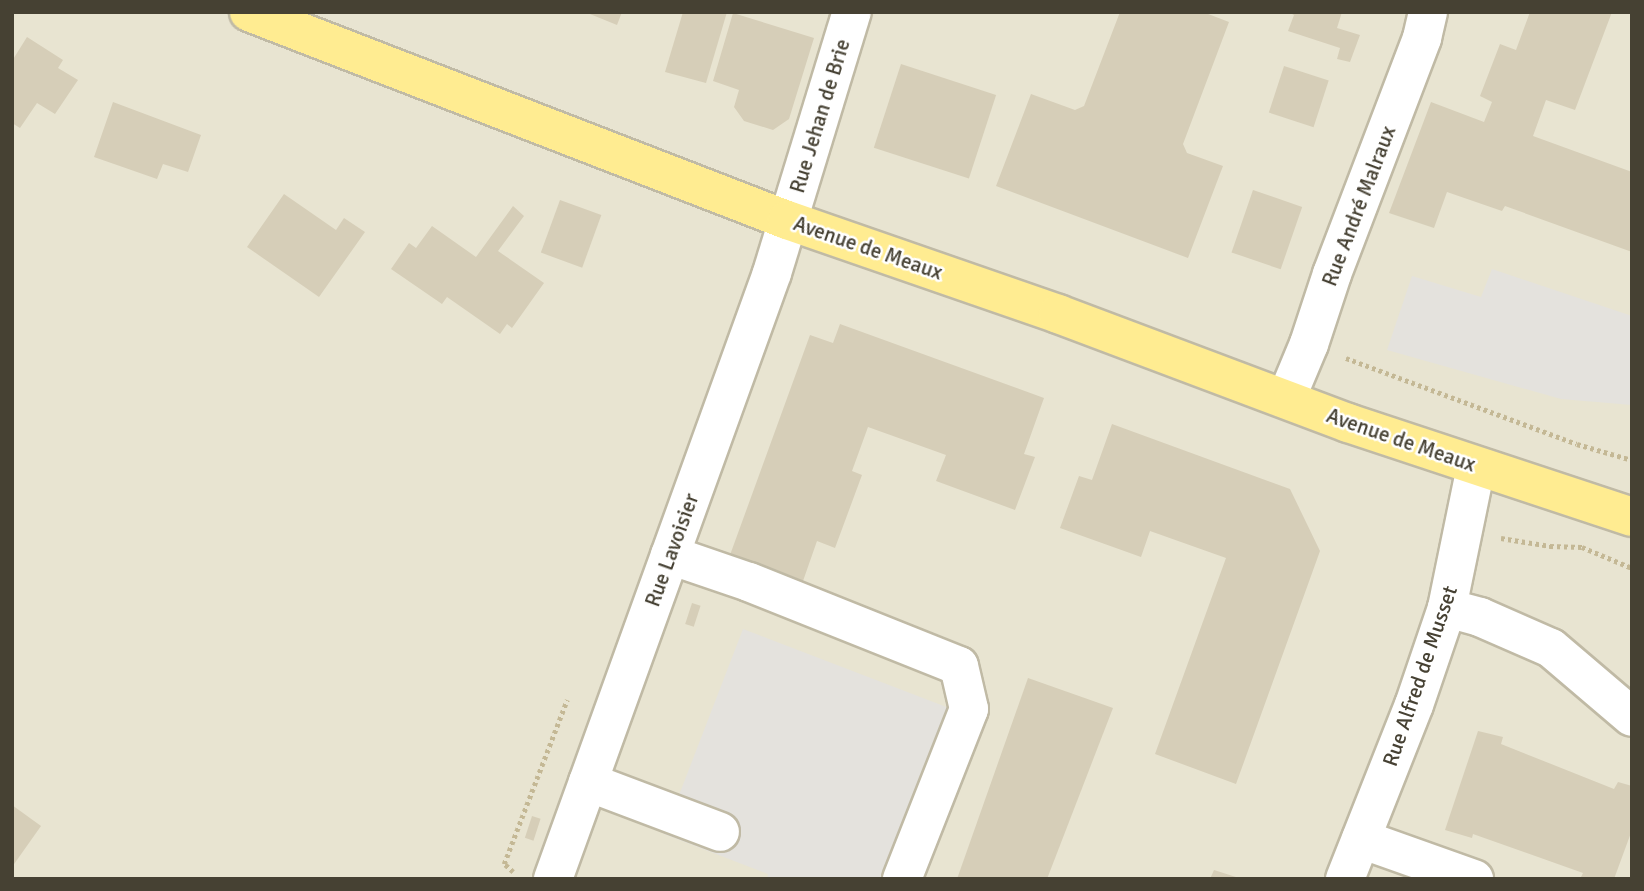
<!DOCTYPE html>
<html>
<head>
<meta charset="utf-8">
<style>
  body { margin:0 }
  #map { position:relative; width:1644px; height:891px; overflow:hidden; background:#f4f1e3; font-family:Signika,sans-serif }
  div>[style] { position:absolute }
  [style*='--x'] { left:calc(var(--x)*1px); top:calc(var(--y)*1px); width:calc(var(--w)*1px); rotate:calc(var(--a)*1deg) }
  .residential>* { inset:0; background:#e8e4d1; transform-origin:0 0 }
  .parking>* { inset:0; background:#e4e2dd }
  .building>* { inset:0; background:#d6ceb8; transform-origin:0 0 }
  .path>* { height:4.5px; margin-top:-2.25px; transform-origin:0; background:repeating-linear-gradient(90deg,#c4b895 0 3.5px,transparent 0 7px) }
  .roads { filter:drop-shadow(2px 0 #c0baa5) drop-shadow(-2px 0 #c0baa5) drop-shadow(0 2px #c0baa5) drop-shadow(0 -2px #c0baa5) }
  .minor>* { height:38px; margin:-19px; padding:0 19px; transform-origin:19px; border-radius:19px; background:#fff }
  .major>* { height:38px; margin:-19px; padding:0 19px; transform-origin:19px; border-radius:19px; background:#ffec91 }
  span { translate:-50% -50%; white-space:nowrap; text-align:center; line-height:1.15; -webkit-text-stroke:5px #fff; paint-order:stroke }
  .street-label { font-size:21px; color:#464133 }
  .frame { position:absolute; inset:0; border:14px solid #464133; pointer-events:none }
</style>
</head>
<body>
<div id="map">
  <div class="residential">
    <i style="left:12px;top:12px;width:1620px;height:867px"></i>
  </div>
  <div class="parking">
    <i style="clip-path:polygon(1492px 269px,1632px 316px,1632px 405px,1561px 399px,1387px 350px,1412px 276px,1481px 297px)"></i>
    <i style="clip-path:polygon(743px 629px,949px 708px,884px 879px,767px 879px,768px 874px,664px 834px)"></i>
  </div>
  <div class="building">
    <i style="clip-path:polygon(585px 12px,622px 12px,617px 25px)"></i>
    <i style="clip-path:polygon(683px 12px,727px 12px,706px 83px,665px 72px)"></i>
    <i style="clip-path:polygon(1120px 12px,1203px 12px,1229px 22px,1183px 144px,1187px 153px,1223px 166px,1188px 258px,996px 186px,1031px 94px,1075px 110px,1084px 106px)"></i>
    <i style="clip-path:polygon(1288px 12px,1342px 12px,1337px 28px,1360px 35px,1350px 62px,1337px 59px,1340px 48px,1288px 31px,1294px 15px)"></i>
    <i style="clip-path:polygon(1530px 12px,1612px 12px,1575px 110px,1546px 100px,1533px 136px,1632px 172px,1632px 252px,1505px 206px,1502px 211px,1447px 192px,1434px 228px,1389px 213px,1431px 102px,1484px 122px,1492px 102px,1480px 96px,1500px 44px,1516px 50px)"></i>
    <i style="clip-path:polygon(733px 13px,814px 38px,789px 119px,773px 130px,744px 121px,734px 107px,739px 90px,713px 81px)"></i>
    <i style="clip-path:polygon(27px 37px,63px 60px,58px 68px,78px 80px,55px 114px,37px 103px,20px 128px,12px 123px,12px 61px)"></i>
    <i style="left:901px;top:64px;width:100px;height:88px;rotate:18deg"></i>
    <i style="left:1284px;top:66px;width:47px;height:49px;rotate:18deg"></i>
    <i style="clip-path:polygon(113px 102px,201px 135px,188px 172px,163px 164px,157px 179px,94px 157px)"></i>
    <i style="left:1253px;top:190px;width:52px;height:66px;rotate:19deg"></i>
    <i style="clip-path:polygon(284px 194px,336px 230px,344px 218px,365px 232px,319px 297px,247px 247px)"></i>
    <i style="left:560px;top:200px;width:44px;height:56px;rotate:20deg"></i>
    <i style="clip-path:polygon(513px 206px,524px 216px,498px 251px,544px 283px,512px 328px,507px 324px,500px 334px,447px 297px,442px 304px,391px 269px,409px 243px,416px 248px,432px 226px,476px 257px)"></i>
    <i style="clip-path:polygon(840px 324px,1044px 398px,1024px 454px,1035px 457px,1015px 510px,936px 481px,946px 455px,868px 427px,852px 471px,862px 475px,835px 548px,817px 541px,803px 581px,730px 555px,810px 335px,833px 343px)"></i>
    <i style="clip-path:polygon(1112px 424px,1290px 489px,1320px 551px,1236px 784px,1155px 754px,1226px 558px,1150px 531px,1141px 557px,1060px 528px,1079px 476px,1092px 480px)"></i>
    <i style="left:692px;top:603px;width:9px;height:22px;rotate:18deg"></i>
    <i style="clip-path:polygon(1028px 678px,1113px 708px,1047px 879px,957px 879px)"></i>
    <i style="clip-path:polygon(1478px 731px,1503px 737px,1501px 744px,1614px 789px,1618px 782px,1632px 786px,1632px 830px,1614px 879px,1580px 879px,1583px 873px,1473px 834px,1472px 838px,1445px 830px)"></i>
    <i style="clip-path:polygon(12px 805px,41px 826px,12px 867px)"></i>
    <i style="left:532px;top:816px;width:9px;height:23px;rotate:18deg"></i>
    <i style="clip-path:polygon(1214px 870px,1239px 878px,1239px 879px,1210px 879px)"></i>
  </div>
  <div class="path">
    <i style="--x:1346;--y:358;--w:246;--a:20.4"></i>
    <i style="--x:1577;--y:444;--w:57;--a:16.2"></i>
    <i style="--x:1501;--y:538;--w:50;--a:9.3"></i>
    <i style="--x:1550;--y:546;--w:32;--a:2"></i>
    <i style="--x:1582;--y:547;--w:54;--a:22.8"></i>
    <i style="--x:513;--y:872;--w:12;--a:-138"></i>
    <i style="--x:504;--y:864;--w:176;--a:-69"></i>
  </div>
  <div class="roads">
    <div class="minor">
      <i style="--x:1286;--y:399;--w:60;--a:-67.3"></i>
      <i style="--x:1309;--y:344;--w:74;--a:-71.8"></i>
      <i style="--x:1332;--y:274;--w:253;--a:-69.1"></i>
      <i style="--x:1422;--y:38;--w:27;--a:-77"></i>
      <i style="--x:670;--y:555;--w:83;--a:18.9"></i>
      <i style="--x:749;--y:582;--w:226;--a:21.8"></i>
      <i style="--x:959;--y:666;--w:44;--a:76.9"></i>
      <i style="--x:969;--y:709;--w:183;--a:111.5"></i>
      <i style="--x:1447;--y:608;--w:34;--a:15"></i>
      <i style="--x:1480;--y:617;--w:77;--a:23.6"></i>
      <i style="--x:1551;--y:648;--w:106;--a:40.4"></i>
      <i style="--x:588;--y:782;--w:141;--a:20.7"></i>
      <i style="--x:1361;--y:839;--w:120;--a:19.5"></i>
      <i style="--x:553;--y:879;--w:644;--a:-70.13"></i>
      <i style="--x:772;--y:273;--w:273;--a:-73"></i>
      <i style="--x:1345;--y:879;--w:187;--a:-68.4"></i>
      <i style="--x:1414;--y:705;--w:102;--a:-71.2"></i>
      <i style="--x:1447;--y:608;--w:144;--a:-78.4"></i>
    </div>
    <div class="major">
      <i style="--x:249;--y:12;--w:577;--a:21.14"></i>
      <i style="--x:787;--y:220;--w:287;--a:19.1"></i>
      <i style="--x:1058;--y:314;--w:310;--a:20.6"></i>
      <i style="--x:1348;--y:423;--w:299;--a:18.3"></i>
    </div>
  </div>
  <div class="street-label">
    <span style="left:820px;top:116px;rotate:-73deg">Rue Jehan de Brie</span>
    <span style="left:1359px;top:206px;rotate:-69deg">Rue André Malraux</span>
    <span style="left:868px;top:248px;rotate:19deg">Avenue de Meaux</span>
    <span style="left:1401px;top:440px;rotate:19deg">Avenue de Meaux</span>
    <span style="left:672px;top:550px;rotate:-70deg">Rue Lavoisier</span>
    <span style="left:1420px;top:676px;rotate:-71deg">Rue Alfred de Musset</span>
  </div>
  <div class="frame"></div>
</div>
</body>
</html>
